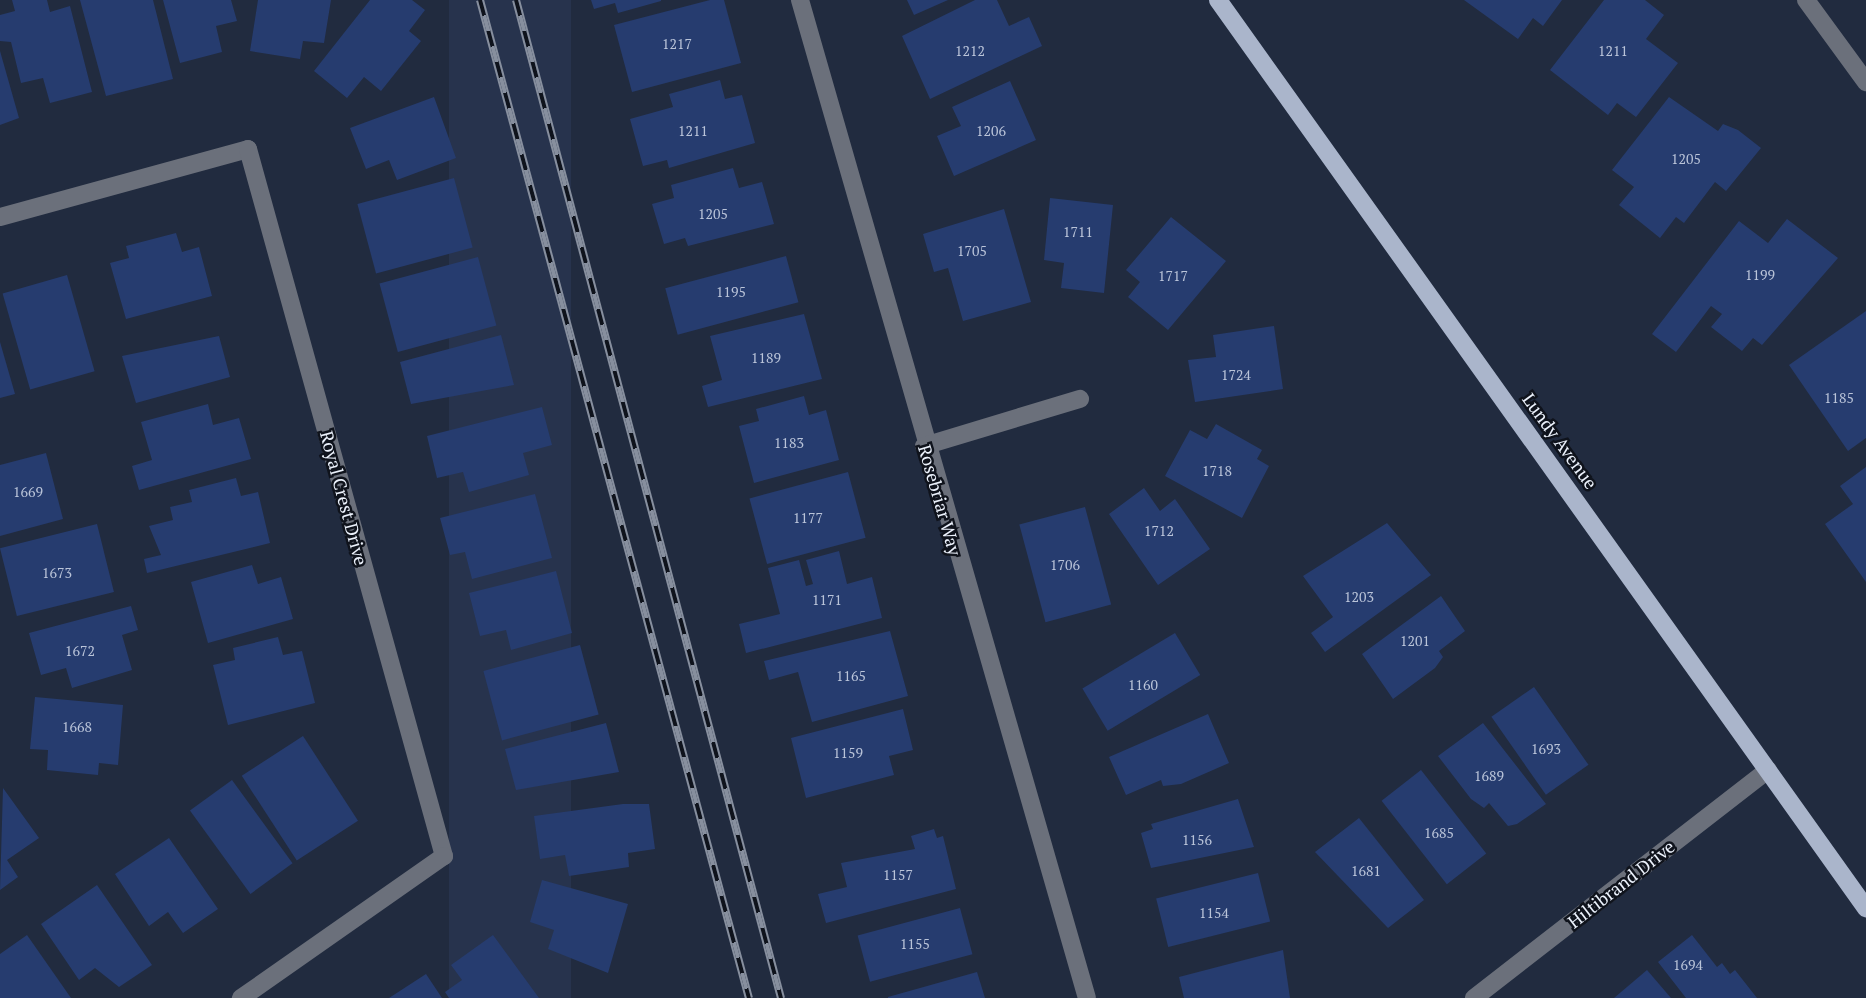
<!DOCTYPE html>
<html>
<head>
<meta charset="utf-8">
<style>
  body { margin:0 }
  #map { position:relative; width:1866px; height:998px; overflow:hidden; background:#212b3f; font-family:"PT Serif",serif }
  div>[style] { position:absolute }
  [style*='--x'] { left:calc(var(--x)*1px); top:calc(var(--y)*1px); width:calc(var(--w)*1px); rotate:calc(var(--a)*1deg) }
  .built>* { inset:0; background:#27334d; transform-origin:0 0 }
  .building>* { inset:0; background:#263c6f; transform-origin:0 0 }
  .street>* { height:18px; margin:-9px; padding:0 9px; transform-origin:9px; border-radius:9px; background:#6b707b }
  .primary>* { height:18px; margin:-9px; padding:0 9px; transform-origin:9px; border-radius:9px; background:#aab5cb }
  .rail>* { height:8px; margin-top:-4px; transform-origin:0; background:repeating-linear-gradient(90deg,#0f131c 0 16px,#878f9e 0 32px); box-sizing:border-box; border-block:2px solid #878f9e }
  span { translate:-50% -50%; white-space:nowrap; text-align:center; line-height:1.15; -webkit-text-stroke:5px #0f131c; paint-order:stroke }
  .number-label { font-size:14px; color:#bac4d9 }
  .number-label span { -webkit-text-stroke-width:0 }
  .street-label { font-size:18px; color:#ecf2fc }
</style>
</head>
<body>
<div id="map">
  <div class="built">
    <i style="left:449px;top:0;width:122px;height:1033px"></i>
  </div>
  <div class="building">
    <i style="clip-path:polygon(12px 0,47px 0,50px 12px,70px 6px,92px 92px,50px 103px,43px 78px,21px 83px,11px 42px,0 41px,0 15px,15px 11px)"></i>
    <i style="clip-path:polygon(80px 0,153px 0,173px 79px,106px 96px)"></i>
    <i style="clip-path:polygon(163px 0,231px 0,237px 21px,216px 26px,222px 52px,180px 63px)"></i>
    <i style="clip-path:polygon(258px 0,331px 0,324px 43px,303px 41px,300px 59px,250px 51px)"></i>
    <i style="clip-path:polygon(370px 0,412px 0,425px 10px,409px 31px,421px 41px,381px 91px,364px 77px,347px 98px,314px 71px)"></i>
    <i style="clip-path:polygon(591px 0,661px 0,661px 1px,618px 13px,615px 3px,594px 9px)"></i>
    <i style="clip-path:polygon(710px 0,724px 0,741px 63px,632px 92px,614px 25px)"></i>
    <i style="clip-path:polygon(907px 0,948px 0,914px 15px)"></i>
    <i style="clip-path:polygon(975px 0,997px 0,1009px 26px,1029px 17px,1042px 46px,930px 99px,902px 36px)"></i>
    <i style="clip-path:polygon(1464px 0,1562px 0,1543px 26px,1533px 18px,1518px 39px)"></i>
    <i style="clip-path:polygon(1604px 0,1645px 0,1664px 15px,1646px 39px,1678px 63px,1636px 117px,1617px 103px,1608px 115px,1550px 70px)"></i>
    <i style="clip-path:polygon(0 51px,19px 118px,0 125px)"></i>
    <i style="clip-path:polygon(720px 80px,725px 99px,742px 95px,755px 143px,669px 168px,667px 160px,643px 166px,630px 119px,673px 107px,669px 94px)"></i>
    <i style="clip-path:polygon(1010px 81px,1036px 140px,954px 176px,937px 136px,961px 126px,952px 107px)"></i>
    <i style="clip-path:polygon(434px 97px,456px 158px,397px 180px,389px 160px,366px 169px,350px 128px)"></i>
    <i style="clip-path:polygon(1669px 97px,1718px 131px,1723px 124px,1738px 130px,1761px 148px,1726px 191px,1715px 182px,1684px 223px,1676px 217px,1660px 238px,1619px 205px,1634px 187px,1612px 170px)"></i>
    <i style="clip-path:polygon(733px 168px,739px 188px,762px 182px,774px 224px,688px 246px,685px 238px,664px 244px,652px 204px,674px 198px,671px 185px)"></i>
    <i style="left:454px;top:178px;width:72px;height:100px;rotate:75deg"></i>
    <i style="clip-path:polygon(1050px 198px,1113px 205px,1104px 293px,1061px 288px,1064px 263px,1044px 260px)"></i>
    <i style="clip-path:polygon(1004px 209px,1031px 302px,963px 321px,948px 268px,934px 272px,923px 234px)"></i>
    <i style="clip-path:polygon(1171px 217px,1226px 261px,1168px 330px,1128px 297px,1140px 282px,1126px 270px)"></i>
    <i style="clip-path:polygon(1787px 219px,1838px 258px,1762px 345px,1753px 338px,1742px 351px,1711px 327px,1722px 314px,1711px 306px,1676px 352px,1652px 334px,1739px 221px,1768px 243px)"></i>
    <i style="clip-path:polygon(176px 233px,182px 252px,199px 247px,212px 296px,126px 319px,110px 263px,129px 258px,126px 246px)"></i>
    <i style="left:786px;top:256px;width:48px;height:125px;rotate:75deg"></i>
    <i style="left:478px;top:257px;width:71px;height:102px;rotate:75deg"></i>
    <i style="left:67px;top:275px;width:100px;height:67px;rotate:74deg"></i>
    <i style="clip-path:polygon(1866px 311px,1866px 438px,1848px 451px,1789px 365px)"></i>
    <i style="clip-path:polygon(804px 314px,822px 379px,708px 407px,702px 386px,722px 380px,710px 336px)"></i>
    <i style="clip-path:polygon(1274px 326px,1283px 389px,1195px 402px,1188px 360px,1216px 357px,1213px 335px)"></i>
    <i style="clip-path:polygon(501px 335px,514px 385px,411px 404px,400px 362px)"></i>
    <i style="clip-path:polygon(219px 336px,230px 377px,136px 403px,122px 356px)"></i>
    <i style="clip-path:polygon(0 342px,15px 394px,0 398px)"></i>
    <i style="clip-path:polygon(804px 396px,809px 415px,826px 410px,839px 460px,754px 483px,739px 426px,759px 421px,756px 409px)"></i>
    <i style="clip-path:polygon(208px 404px,213px 425px,239px 418px,251px 459px,139px 490px,132px 466px,152px 460px,141px 422px)"></i>
    <i style="clip-path:polygon(542px 407px,552px 445px,523px 453px,529px 475px,469px 492px,463px 472px,437px 478px,427px 436px)"></i>
    <i style="clip-path:polygon(1216px 424px,1262px 450px,1257px 459px,1269px 466px,1242px 518px,1165px 476px,1190px 430px,1207px 439px)"></i>
    <i style="clip-path:polygon(46px 453px,63px 519px,0 536px,0 465px)"></i>
    <i style="clip-path:polygon(1866px 467px,1866px 582px,1825px 524px,1853px 504px,1840px 486px)"></i>
    <i style="left:848px;top:472px;width:68px;height:102px;rotate:75deg"></i>
    <i style="clip-path:polygon(236px 478px,241px 496px,258px 492px,270px 543px,147px 573px,144px 559px,161px 555px,149px 526px,173px 520px,170px 507px,192px 502px,189px 490px)"></i>
    <i style="clip-path:polygon(1144px 488px,1160px 511px,1175px 499px,1210px 549px,1158px 585px,1109px 514px)"></i>
    <i style="clip-path:polygon(535px 494px,552px 558px,472px 579px,465px 552px,450px 555px,440px 518px)"></i>
    <i style="left:1085px;top:507px;width:101px;height:68px;rotate:75deg"></i>
    <i style="clip-path:polygon(1387px 523px,1431px 575px,1325px 652px,1311px 633px,1333px 617px,1303px 576px)"></i>
    <i style="left:97px;top:524px;width:70px;height:100px;rotate:76deg"></i>
    <i style="clip-path:polygon(839px 551px,847px 584px,872px 577px,882px 618px,746px 653px,739px 624px,780px 614px,768px 568px,799px 560px,806px 586px,813px 584px,806px 560px)"></i>
    <i style="clip-path:polygon(252px 565px,258px 584px,281px 577px,293px 619px,208px 643px,191px 582px)"></i>
    <i style="clip-path:polygon(556px 571px,572px 633px,511px 650px,506px 630px,480px 636px,469px 593px)"></i>
    <i style="clip-path:polygon(1441px 596px,1465px 631px,1439px 651px,1443px 657px,1435px 668px,1393px 699px,1362px 654px)"></i>
    <i style="clip-path:polygon(131px 606px,138px 630px,122px 635px,132px 670px,72px 688px,66px 668px,41px 675px,29px 633px)"></i>
    <i style="clip-path:polygon(890px 631px,908px 696px,812px 722px,798px 672px,769px 680px,764px 661px)"></i>
    <i style="left:1175px;top:633px;width:49px;height:108px;rotate:59deg"></i>
    <i style="clip-path:polygon(278px 637px,283px 655px,302px 651px,315px 703px,228px 725px,213px 665px,235px 660px,233px 648px)"></i>
    <i style="left:580px;top:645px;width:72px;height:100px;rotate:75deg"></i>
    <i style="left:1534px;top:687px;width:95px;height:52px;rotate:55deg"></i>
    <i style="clip-path:polygon(35px 697px,123px 705px,118px 765px,99px 763px,98px 775px,47px 770px,48px 750px,30px 749px)"></i>
    <i style="clip-path:polygon(903px 709px,913px 750px,889px 756px,894px 775px,806px 798px,791px 738px)"></i>
    <i style="clip-path:polygon(1208px 714px,1229px 763px,1181px 784px,1163px 786px,1161px 780px,1126px 795px,1109px 757px)"></i>
    <i style="clip-path:polygon(606px 723px,619px 772px,516px 790px,505px 749px)"></i>
    <i style="clip-path:polygon(1483px 723px,1546px 804px,1517px 824px,1508px 826px,1489px 803px,1484px 808px,1471px 799px,1438px 756px)"></i>
    <i style="left:303px;top:736px;width:101px;height:73px;rotate:57deg"></i>
    <i style="left:1421px;top:770px;width:106px;height:50px;rotate:52deg"></i>
    <i style="left:232px;top:780px;width:103px;height:52px;rotate:54deg"></i>
    <i style="clip-path:polygon(3px 788px,39px 838px,7px 860px,18px 877px,0 890px)"></i>
    <i style="clip-path:polygon(1238px 799px,1254px 847px,1151px 868px,1141px 833px,1153px 829px,1151px 824px)"></i>
    <i style="clip-path:polygon(623px 804px,649px 804px,655px 849px,628px 853px,629px 867px,569px 876px,565px 855px,540px 859px,534px 816px)"></i>
    <i style="clip-path:polygon(1359px 818px,1424px 900px,1388px 928px,1315px 852px)"></i>
    <i style="clip-path:polygon(934px 829px,937px 838px,943px 836px,956px 889px,826px 923px,818px 894px,847px 887px,841px 863px,915px 849px,911px 836px)"></i>
    <i style="clip-path:polygon(169px 838px,218px 909px,183px 933px,168px 912px,149px 926px,115px 874px)"></i>
    <i style="left:1258px;top:873px;width:50px;height:105px;rotate:76deg"></i>
    <i style="clip-path:polygon(542px 880px,628px 904px,608px 973px,548px 949px,554px 930px,530px 922px)"></i>
    <i style="clip-path:polygon(97px 885px,152px 965px,119px 987px,95px 968px,79px 980px,41px 924px)"></i>
    <i style="left:960px;top:908px;width:48px;height:106px;rotate:75deg"></i>
    <i style="clip-path:polygon(27px 935px,71px 998px,0 998px,0 954px)"></i>
    <i style="clip-path:polygon(493px 935px,539px 998px,449px 998px,445px 992px,462px 980px,451px 965px)"></i>
    <i style="clip-path:polygon(1692px 935px,1717px 967px,1722px 963px,1730px 974px,1735px 970px,1757px 998px,1686px 998px,1658px 962px)"></i>
    <i style="clip-path:polygon(1283px 950px,1290px 998px,1184px 998px,1179px 977px)"></i>
    <i style="clip-path:polygon(1647px 970px,1671px 998px,1614px 998px)"></i>
    <i style="clip-path:polygon(977px 972px,985px 998px,888px 998px,888px 997px)"></i>
    <i style="clip-path:polygon(426px 974px,442px 998px,389px 998px)"></i>
  </div>
  <div class="street">
    <i style="--x:800;--y:0;--w:1038;--a:73.96"></i>
    <i style="--x:1806;--y:0;--w:102;--a:53.8"></i>
    <i style="--x:0;--y:217;--w:257;--a:-15.3"></i>
    <i style="--x:248;--y:149;--w:734;--a:74.51"></i>
    <i style="--x:444;--y:856;--w:248;--a:145"></i>
    <i style="--x:924;--y:446;--w:163;--a:-16.8"></i>
    <i style="--x:1474;--y:998;--w:372;--a:-37.8"></i>
  </div>
  <div class="primary">
    <i style="--x:1218;--y:0;--w:1116;--a:54.49"></i>
  </div>
  <div class="rail">
    <i style="--x:480;--y:0;--w:1034;--a:74.92"></i>
    <i style="--x:516;--y:0;--w:1033;--a:75.13"></i>
  </div>
  <div class="number-label">
    <span style="left:677px;top:44px">1217</span>
    <span style="left:970px;top:51px">1212</span>
    <span style="left:1613px;top:51px">1211</span>
    <span style="left:693px;top:131px">1211</span>
    <span style="left:991px;top:131px">1206</span>
    <span style="left:1686px;top:159px">1205</span>
    <span style="left:713px;top:214px">1205</span>
    <span style="left:1078px;top:232px">1711</span>
    <span style="left:972px;top:251px">1705</span>
    <span style="left:1760px;top:275px">1199</span>
    <span style="left:1173px;top:276px">1717</span>
    <span style="left:731px;top:292px">1195</span>
    <span style="left:766px;top:358px">1189</span>
    <span style="left:1236px;top:375px">1724</span>
    <span style="left:1839px;top:398px">1185</span>
    <span style="left:789px;top:443px">1183</span>
    <span style="left:1217px;top:471px">1718</span>
    <span style="left:28px;top:492px">1669</span>
    <span style="left:808px;top:518px">1177</span>
    <span style="left:1159px;top:531px">1712</span>
    <span style="left:1065px;top:565px">1706</span>
    <span style="left:57px;top:573px">1673</span>
    <span style="left:1359px;top:597px">1203</span>
    <span style="left:827px;top:600px">1171</span>
    <span style="left:1415px;top:641px">1201</span>
    <span style="left:80px;top:651px">1672</span>
    <span style="left:851px;top:676px">1165</span>
    <span style="left:1143px;top:685px">1160</span>
    <span style="left:77px;top:727px">1668</span>
    <span style="left:1546px;top:749px">1693</span>
    <span style="left:848px;top:753px">1159</span>
    <span style="left:1489px;top:776px">1689</span>
    <span style="left:1439px;top:833px">1685</span>
    <span style="left:1197px;top:840px">1156</span>
    <span style="left:1366px;top:871px">1681</span>
    <span style="left:898px;top:875px">1157</span>
    <span style="left:1214px;top:913px">1154</span>
    <span style="left:915px;top:944px">1155</span>
    <span style="left:1688px;top:965px">1694</span>
  </div>
  <div class="street-label">
    <span style="left:1560px;top:441px;rotate:54deg">Lundy Avenue</span>
    <span style="left:344px;top:498px;rotate:75deg">Royal Crest Drive</span>
    <span style="left:940px;top:500px;rotate:74deg">Rosebriar Way</span>
    <span style="left:1621px;top:884px;rotate:-38deg">Hiltibrand Drive</span>
  </div>
</div>
</body>
</html>
